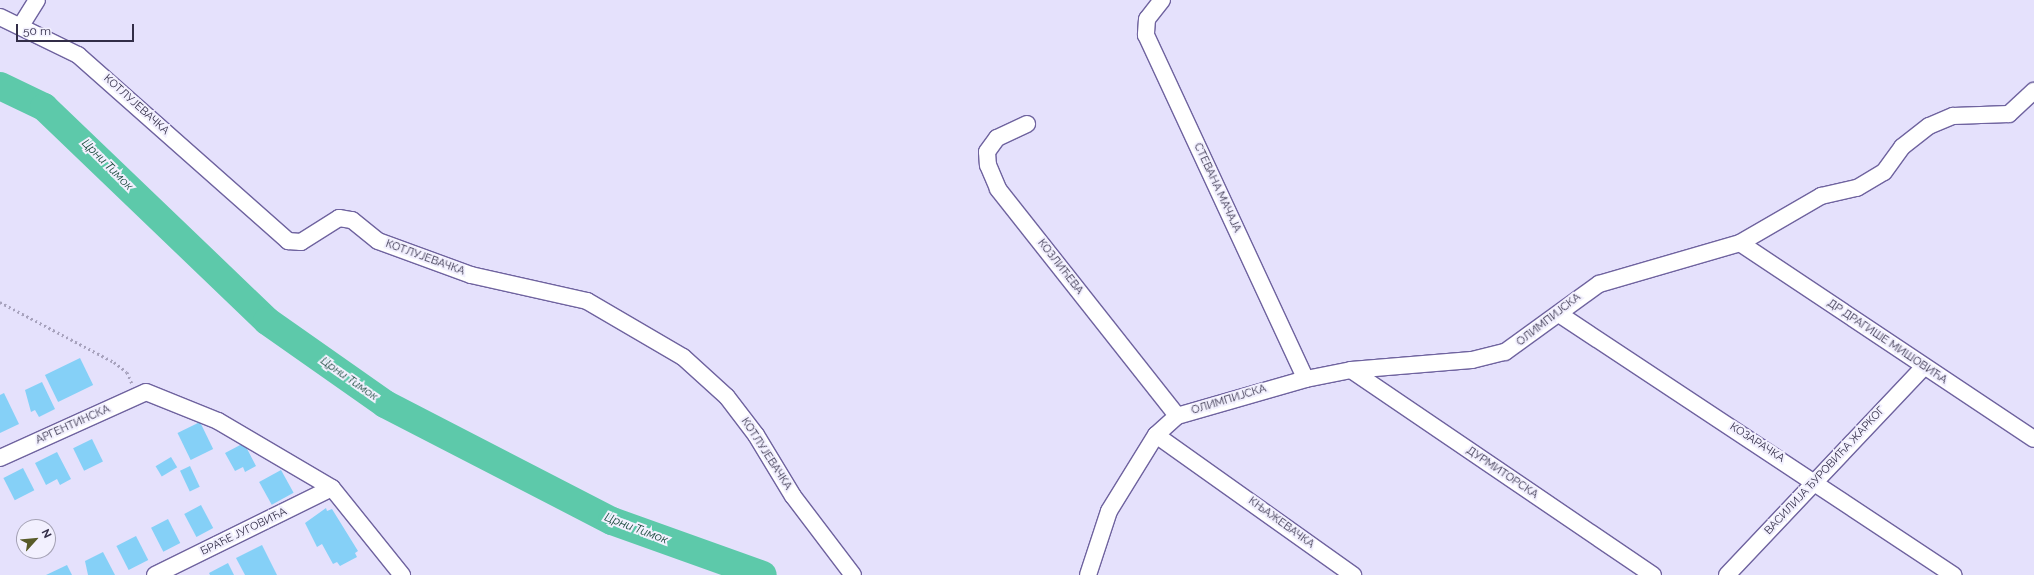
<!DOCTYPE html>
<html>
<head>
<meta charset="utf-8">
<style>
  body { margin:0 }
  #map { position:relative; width:2034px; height:575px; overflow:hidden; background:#e5e1fc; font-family:Raleway,sans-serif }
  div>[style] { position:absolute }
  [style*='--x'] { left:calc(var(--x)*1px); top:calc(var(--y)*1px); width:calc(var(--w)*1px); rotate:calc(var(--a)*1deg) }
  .river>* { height:28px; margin:-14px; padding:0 14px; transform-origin:14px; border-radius:14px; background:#5dc9aa }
  .building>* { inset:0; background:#85d0f7; transform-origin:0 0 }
  .path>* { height:2.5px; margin-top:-1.25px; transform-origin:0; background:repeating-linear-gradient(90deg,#a7a2bd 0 2px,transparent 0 5px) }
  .roads { filter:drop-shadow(1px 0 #6f639f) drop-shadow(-1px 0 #6f639f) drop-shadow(0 1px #6f639f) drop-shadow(0 -1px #6f639f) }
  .minor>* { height:16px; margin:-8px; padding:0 8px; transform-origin:8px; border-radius:8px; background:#fff }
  span { translate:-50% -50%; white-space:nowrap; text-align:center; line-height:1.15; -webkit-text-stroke:4px #f2f0fe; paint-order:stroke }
  .street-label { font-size:11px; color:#322d47 }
  .water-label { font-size:12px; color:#1a493c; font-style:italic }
  .north { position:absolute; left:16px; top:519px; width:40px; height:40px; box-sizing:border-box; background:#f2f0fe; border:1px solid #a5a2b5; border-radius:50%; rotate:63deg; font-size:11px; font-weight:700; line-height:16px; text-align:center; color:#322d47 }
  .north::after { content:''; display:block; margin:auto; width:14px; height:18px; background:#585b28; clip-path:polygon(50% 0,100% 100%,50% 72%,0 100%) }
  .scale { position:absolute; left:16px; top:24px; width:118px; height:18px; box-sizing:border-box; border:2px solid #322d47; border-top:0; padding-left:5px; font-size:12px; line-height:14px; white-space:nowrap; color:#322d47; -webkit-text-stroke:3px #f2f0fe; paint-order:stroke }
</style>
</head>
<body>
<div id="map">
  <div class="river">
    <i style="--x:0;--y:86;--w:49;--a:25.5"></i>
    <i style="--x:44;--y:107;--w:309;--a:43.8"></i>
    <i style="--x:267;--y:321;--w:144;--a:35.1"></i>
    <i style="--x:385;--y:404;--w:255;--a:27.3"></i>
    <i style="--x:612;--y:521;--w:160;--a:19.7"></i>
  </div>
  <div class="building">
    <i style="left:80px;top:358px;width:30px;height:39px;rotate:64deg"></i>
    <i style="clip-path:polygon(42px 382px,55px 409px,39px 417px,35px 410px,31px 412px,25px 390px)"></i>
    <i style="clip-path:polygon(4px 393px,19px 424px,0 433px,0 395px)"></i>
    <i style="left:200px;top:422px;width:30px;height:25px;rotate:64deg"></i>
    <i style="left:92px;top:439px;width:25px;height:21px;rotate:64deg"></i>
    <i style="clip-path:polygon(244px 443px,256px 466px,245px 472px,243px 467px,235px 471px,225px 453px)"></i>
    <i style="clip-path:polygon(57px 452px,71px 479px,60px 485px,57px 479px,46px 485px,35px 463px)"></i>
    <i style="left:171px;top:457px;width:12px;height:18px;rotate:59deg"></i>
    <i style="left:190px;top:466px;width:23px;height:11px;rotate:65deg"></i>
    <i style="left:23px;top:468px;width:25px;height:22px;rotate:63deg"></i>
    <i style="left:281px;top:470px;width:26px;height:25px;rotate:61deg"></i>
    <i style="left:201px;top:505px;width:26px;height:19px;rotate:62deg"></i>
    <i style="clip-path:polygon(326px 508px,327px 511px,332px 509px,358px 551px,355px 553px,357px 557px,340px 566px,337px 562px,333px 564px,322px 544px,317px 547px,305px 523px)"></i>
    <i style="left:168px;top:519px;width:27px;height:19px;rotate:63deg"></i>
    <i style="left:136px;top:536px;width:27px;height:22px;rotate:63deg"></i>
    <i style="clip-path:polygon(262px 545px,277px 575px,245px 575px,236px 558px)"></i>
    <i style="clip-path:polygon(103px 552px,115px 575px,88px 575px,85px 561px)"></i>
    <i style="clip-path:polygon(228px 563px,234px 575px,210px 575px,209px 573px)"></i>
    <i style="clip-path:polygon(67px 565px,72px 575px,46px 575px)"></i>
  </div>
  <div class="path">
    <i style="--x:0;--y:302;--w:129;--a:27.8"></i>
    <i style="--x:114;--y:362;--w:16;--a:38"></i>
    <i style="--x:127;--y:372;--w:12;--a:66"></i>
  </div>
  <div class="roads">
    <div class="minor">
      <i style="--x:1162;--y:0;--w:24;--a:128"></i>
      <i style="--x:1147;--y:19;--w:16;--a:94"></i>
      <i style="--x:1146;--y:35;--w:379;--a:65.1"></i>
      <i style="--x:0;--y:17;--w:87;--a:26"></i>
      <i style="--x:78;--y:55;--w:281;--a:41.5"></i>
      <i style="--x:288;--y:241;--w:13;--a:4"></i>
      <i style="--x:301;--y:242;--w:45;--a:-32.3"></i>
      <i style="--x:339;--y:218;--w:13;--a:9"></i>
      <i style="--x:352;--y:220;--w:33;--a:39"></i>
      <i style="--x:378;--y:241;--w:99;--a:20.1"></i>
      <i style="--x:471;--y:275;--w:119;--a:12.6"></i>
      <i style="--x:587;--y:301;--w:111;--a:30.3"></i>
      <i style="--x:683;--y:357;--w:59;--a:42.3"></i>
      <i style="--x:727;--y:397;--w:48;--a:52.7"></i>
      <i style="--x:756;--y:435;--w:71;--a:58.8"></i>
      <i style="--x:793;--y:496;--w:99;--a:52.8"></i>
      <i style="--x:22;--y:24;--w:28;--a:-58"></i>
      <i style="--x:1027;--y:124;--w:33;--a:155"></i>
      <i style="--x:997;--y:138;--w:17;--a:126"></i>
      <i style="--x:987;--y:152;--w:13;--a:86"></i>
      <i style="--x:988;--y:165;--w:26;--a:67"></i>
      <i style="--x:998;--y:189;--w:289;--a:51.7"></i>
      <i style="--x:1740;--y:243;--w:353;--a:33.7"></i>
      <i style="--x:1559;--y:314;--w:473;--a:33.5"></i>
      <i style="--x:1351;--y:370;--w:365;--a:34.2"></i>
      <i style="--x:1156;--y:435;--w:242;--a:35.4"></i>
      <i style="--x:0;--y:458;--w:160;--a:-24.3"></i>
      <i style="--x:146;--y:392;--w:78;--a:21.9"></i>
      <i style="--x:218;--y:421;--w:132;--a:30.4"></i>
      <i style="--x:332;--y:488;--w:112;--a:51.2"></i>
      <i style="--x:155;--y:575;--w:197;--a:-26.2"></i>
      <i style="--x:1088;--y:575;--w:67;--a:-71.8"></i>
      <i style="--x:1109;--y:511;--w:89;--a:-58.3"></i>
      <i style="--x:1156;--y:435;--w:28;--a:-42"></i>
      <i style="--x:1177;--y:416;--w:134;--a:-16"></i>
      <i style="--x:1306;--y:379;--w:46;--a:-11.3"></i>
      <i style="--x:1351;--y:370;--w:121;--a:-4.7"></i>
      <i style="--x:1472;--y:360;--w:34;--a:-14"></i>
      <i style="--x:1505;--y:352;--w:116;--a:-35.9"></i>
      <i style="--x:1599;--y:284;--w:147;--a:-16.2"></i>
      <i style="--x:1740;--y:243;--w:94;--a:-30.1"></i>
      <i style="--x:1821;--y:196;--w:37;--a:-13"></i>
      <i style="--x:1857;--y:188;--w:31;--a:-31"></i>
      <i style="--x:1884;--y:172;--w:31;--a:-54"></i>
      <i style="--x:1902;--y:147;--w:34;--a:-38"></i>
      <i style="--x:1929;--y:126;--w:26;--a:-23"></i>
      <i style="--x:1953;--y:116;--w:56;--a:-2"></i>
      <i style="--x:2009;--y:114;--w:34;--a:-43"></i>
      <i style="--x:1727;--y:575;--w:286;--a:-46.6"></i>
    </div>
  </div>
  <div class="street-label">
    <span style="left:136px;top:105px;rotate:42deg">КОТЛУЈЕВАЧКА</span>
    <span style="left:1217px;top:188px;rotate:65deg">СТЕВАНА МАЧАЈА</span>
    <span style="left:425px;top:258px;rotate:20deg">КОТЛУЈЕВАЧКА</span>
    <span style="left:1060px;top:267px;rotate:52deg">КОЗЛИЋЕВА</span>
    <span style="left:1549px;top:320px;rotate:-38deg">ОЛИМПИЈСКА</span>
    <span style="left:1887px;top:342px;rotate:34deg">ДР ДРАГИШЕ МИШОВИЋА</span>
    <span style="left:1229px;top:400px;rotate:-17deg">ОЛИМПИЈСКА</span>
    <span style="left:73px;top:425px;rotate:-24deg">АРГЕНТИНСКА</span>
    <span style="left:1757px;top:443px;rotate:33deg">КОЗАРАЧКА</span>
    <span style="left:766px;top:454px;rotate:57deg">КОТЛУЈЕВАЧКА</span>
    <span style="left:1825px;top:471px;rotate:-47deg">ВАСИЛИЈА ЂУРОВИЋА ЖАРКОГ</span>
    <span style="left:1502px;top:473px;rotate:34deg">ДУРМИТОРСКА</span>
    <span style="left:1281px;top:523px;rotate:36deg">КЊАЖЕВАЧКА</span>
    <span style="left:244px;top:532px;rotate:-26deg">БРАЋЕ ЈУГОВИЋА</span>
  </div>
  <div class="water-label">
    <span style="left:107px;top:165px;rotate:45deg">Црни Тимок</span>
    <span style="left:349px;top:379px;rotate:35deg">Црни Тимок</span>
    <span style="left:636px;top:529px;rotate:21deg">Црни Тимок</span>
  </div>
  <div class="north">N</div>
  <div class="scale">50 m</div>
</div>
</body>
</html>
